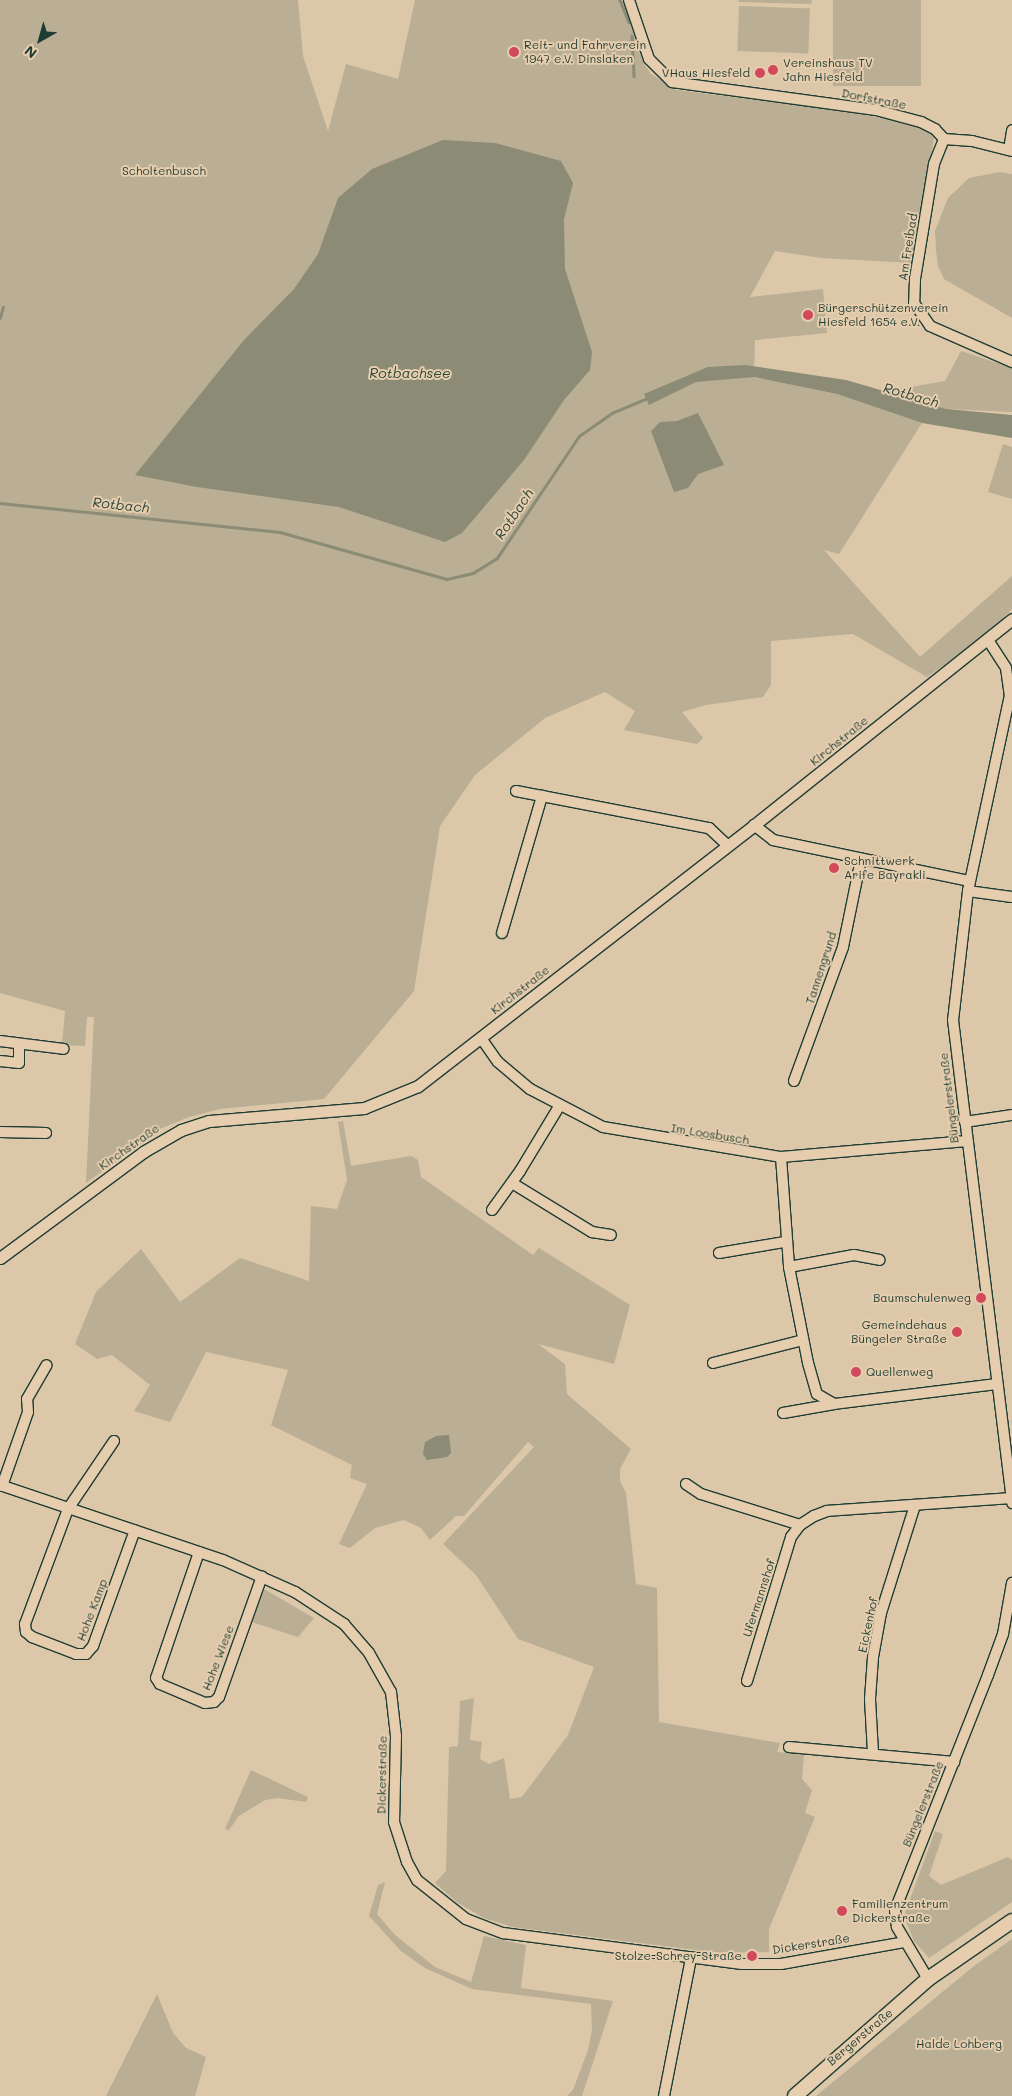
<!DOCTYPE html>
<html>
<head>
<meta charset="utf-8">
<style>
  body { margin:0 }
  #map { position:relative; width:1012px; height:2096px; overflow:hidden; background:#ddc7a9; font-family:Mali,sans-serif }
  div>[style] { position:absolute }
  [style*='--x'] { left:calc(var(--x)*1px); top:calc(var(--y)*1px); width:calc(var(--w)*1px); rotate:calc(var(--a)*1deg) }
  .green>* { inset:0; background:#baae94; transform-origin:0 0 }
  .water>* { inset:0; background:#8b8b76 }
  .stream>* { height:2.5px; margin:-1.25px; padding:0 1.25px; transform-origin:1.25px; border-radius:1.25px; background:#8b8b76 }
  .roads { filter:drop-shadow(1px 0 #1f3d34) drop-shadow(-1px 0 #1f3d34) drop-shadow(0 1px #1f3d34) drop-shadow(0 -1px #1f3d34) }
  .minor>* { height:10px; margin:-5px; padding:0 5px; transform-origin:5px; border-radius:5px; background:#e5cdae }
  .tertiary>* { height:11px; margin:-5.5px; padding:0 5.5px; transform-origin:5.5px; border-radius:5.5px; background:#e5cdae }
  .secondary>* { height:14px; margin:-7px; padding:0 7px; transform-origin:7px; border-radius:7px; background:#e5cdae }
  .dots>* { width:14px; height:14px; translate:-50% -50%; box-sizing:border-box; border:2px solid #e5cdae; border-radius:50% }
  span { translate:-50% -50%; white-space:nowrap; text-align:center; line-height:1.15; -webkit-text-stroke:4px #e5cdae; paint-order:stroke }
  .poi-label { font-size:12px; color:#1f3d34 }
  .left { translate:0 -50%; text-align:left }
  .right { translate:-100% -50%; text-align:right }
  .street-label { font-size:12px; color:#1f3d34 }
  .park-label { font-size:12px; color:#274339 }
  .water-label { font-size:14px; color:#2a453b; font-style:italic }
  .north { position:absolute; left:15px; top:15px; width:50px; height:50px; -webkit-text-stroke:4px #e5cdae; paint-order:stroke; rotate:218deg; font-size:14px; font-weight:700; line-height:20px; text-align:center; color:#1f3d34 }
  .north::after { content:''; display:block; margin:auto; width:18px; height:22px; background:#1f3d34; clip-path:polygon(50% 0,100% 100%,50% 72%,0 100%) }
</style>
</head>
<body>
<div id="map">
  <div class="green">
    <i style="clip-path:polygon(0 0,298px 0,303px 56px,328px 131px,346px 64px,398px 79px,415px 0,625px 0,644px 64px,651px 74px,677px 90px,845px 111px,908px 123px,935px 132px,913px 263px,821px 258px,775px 251px,750px 297px,823px 289px,827px 333px,755px 340px,754px 377px,837px 394px,922px 423px,839px 554px,824px 550px,920px 657px,1012px 576px,1012px 609px,986px 636px,927px 677px,853px 634px,771px 641px,771px 685px,763px 697px,706px 705px,682px 712px,703px 738px,697px 744px,624px 730px,635px 711px,605px 692px,545px 718px,475px 775px,440px 826px,414px 991px,324px 1099px,220px 1109px,189px 1117px,162px 1128px,86px 1183px,94px 1017px,87px 1017px,85px 1046px,62px 1045px,65px 1011px,0 993px)"></i>
    <i style="clip-path:polygon(739px 0,812px 0,811px 4px,738px 2px)"></i>
    <i style="left:833px;top:0;width:88px;height:86px"></i>
    <i style="left:739px;top:6px;width:71px;height:45px;rotate:2deg"></i>
    <i style="clip-path:polygon(1000px 172px,1012px 174px,1012px 318px,944px 279px,938px 266px,936px 250px,935px 231px,948px 198px,969px 178px)"></i>
    <i style="clip-path:polygon(961px 351px,1012px 368px,1012px 412px,946px 409px,882px 392px,945px 381px)"></i>
    <i style="clip-path:polygon(1003px 444px,1012px 447px,1012px 499px,988px 492px)"></i>
    <i style="clip-path:polygon(343px 1121px,351px 1166px,411px 1156px,418px 1160px,421px 1177px,533px 1255px,539px 1248px,630px 1305px,614px 1364px,538px 1344px,565px 1364px,567px 1394px,631px 1449px,620px 1469px,620px 1481px,626px 1493px,636px 1584px,657px 1588px,659px 1722px,780px 1743px,777px 1752px,804px 1754px,802px 1779px,812px 1790px,805px 1813px,815px 1817px,769px 1929px,769px 1952px,720px 1953px,512px 1927px,484px 1918px,458px 1903px,435px 1883px,446px 1871px,449px 1747px,458px 1746px,460px 1701px,474px 1698px,470px 1740px,482px 1742px,480px 1759px,489px 1764px,504px 1758px,510px 1799px,522px 1797px,568px 1735px,594px 1667px,518px 1639px,476px 1575px,443px 1544px,534px 1447px,528px 1442px,464px 1516px,456px 1516px,430px 1540px,421px 1528px,404px 1520px,375px 1528px,350px 1548px,339px 1544px,367px 1484px,350px 1478px,352px 1465px,271px 1425px,288px 1370px,206px 1352px,170px 1422px,134px 1411px,150px 1385px,112px 1355px,97px 1359px,75px 1344px,96px 1292px,141px 1249px,180px 1302px,240px 1258px,309px 1281px,311px 1206px,337px 1209px,347px 1180px,338px 1122px)"></i>
    <i style="clip-path:polygon(264px 1589px,314px 1618px,298px 1637px,252px 1622px)"></i>
    <i style="clip-path:polygon(251px 1770px,308px 1797px,306px 1802px,278px 1798px,265px 1800px,239px 1816px,229px 1830px,225px 1829px)"></i>
    <i style="clip-path:polygon(935px 1831px,943px 1834px,929px 1876px,941px 1885px,1008px 1857px,1012px 1860px,1012px 1902px,929px 1958px,914px 1941px,904px 1916px)"></i>
    <i style="clip-path:polygon(385px 1882px,377px 1914px,395px 1935px,435px 1967px,471px 1982px,484px 1936px,526px 1945px,521px 1988px,613px 2001px,582px 2096px,567px 2096px,573px 2090px,588px 2050px,592px 2030px,591px 2004px,472px 1989px,425px 1968px,401px 1951px,369px 1916px,378px 1885px)"></i>
    <i style="clip-path:polygon(1012px 1939px,1012px 2096px,816px 2096px,974px 1966px)"></i>
    <i style="clip-path:polygon(157px 1994px,173px 2033px,186px 2048px,206px 2057px,195px 2096px,106px 2096px)"></i>
  </div>
  <div class="water">
    <i style="clip-path:polygon(443px 140px,495px 143px,561px 161px,573px 183px,564px 219px,565px 269px,592px 352px,590px 370px,564px 400px,524px 460px,462px 533px,445px 542px,339px 507px,197px 487px,135px 475px,244px 340px,294px 289px,318px 254px,338px 198px,372px 169px)"></i>
    <i style="clip-path:polygon(745px 365px,846px 380px,946px 409px,1012px 415px,1012px 438px,922px 423px,837px 394px,754px 377px,696px 382px,649px 405px,644px 394px,708px 367px)"></i>
    <i style="clip-path:polygon(698px 413px,724px 465px,698px 474px,688px 488px,674px 492px,651px 431px,660px 422px,677px 421px)"></i>
    <i style="clip-path:polygon(449px 1435px,451px 1453px,447px 1457px,427px 1460px,423px 1454px,425px 1442px,436px 1436px)"></i>
  </div>
  <div class="stream">
    <i style="--x:620;--y:0;--w:24;--a:68"></i>
    <i style="--x:632;--y:36;--w:40;--a:87.1"></i>
    <i style="--x:0;--y:318;--w:11;--a:-75"></i>
    <i style="--x:0;--y:503;--w:281;--a:5.9"></i>
    <i style="--x:280;--y:532;--w:173;--a:15.7"></i>
    <i style="--x:447;--y:579;--w:27;--a:-13"></i>
    <i style="--x:473;--y:573;--w:28;--a:-32"></i>
    <i style="--x:497;--y:558;--w:147;--a:-56.1"></i>
    <i style="--x:579;--y:436;--w:40;--a:-34.9"></i>
    <i style="--x:612;--y:413;--w:39;--a:-23"></i>
  </div>
  <div class="roads">
    <div class="minor">
      <i style="--x:629;--y:0;--w:62;--a:71.3"></i>
      <i style="--x:649;--y:59;--w:33;--a:45"></i>
      <i style="--x:672;--y:82;--w:206;--a:7.8"></i>
      <i style="--x:876;--y:110;--w:47;--a:14.9"></i>
      <i style="--x:921;--y:122;--w:16;--a:27"></i>
      <i style="--x:935;--y:129;--w:13;--a:48"></i>
      <i style="--x:944;--y:139;--w:28;--a:4"></i>
      <i style="--x:972;--y:141;--w:41;--a:14"></i>
      <i style="--x:944;--y:139;--w:27;--a:112"></i>
      <i style="--x:934;--y:164;--w:117;--a:99.4"></i>
      <i style="--x:915;--y:279;--w:24;--a:92"></i>
      <i style="--x:914;--y:303;--w:28;--a:55"></i>
      <i style="--x:930;--y:326;--w:90;--a:23.7"></i>
      <i style="--x:1009;--y:150;--w:20;--a:-81"></i>
      <i style="--x:988;--y:640;--w:33;--a:57"></i>
      <i style="--x:1006;--y:668;--w:27;--a:82"></i>
      <i style="--x:1010;--y:695;--w:200;--a:102.1"></i>
      <i style="--x:968;--y:891;--w:130;--a:96.6"></i>
      <i style="--x:953;--y:1020;--w:487;--a:83"></i>
      <i style="--x:516;--y:791;--w:197;--a:10.9"></i>
      <i style="--x:709;--y:828;--w:25;--a:43"></i>
      <i style="--x:754;--y:825;--w:24;--a:38"></i>
      <i style="--x:773;--y:840;--w:201;--a:11.8"></i>
      <i style="--x:968;--y:891;--w:44;--a:7.8"></i>
      <i style="--x:502;--y:933;--w:143;--a:-73.7"></i>
      <i style="--x:481;--y:1038;--w:29;--a:55"></i>
      <i style="--x:498;--y:1062;--w:42;--a:40.2"></i>
      <i style="--x:530;--y:1089;--w:82;--a:27.5"></i>
      <i style="--x:603;--y:1127;--w:181;--a:9.6"></i>
      <i style="--x:781;--y:1157;--w:187;--a:-4.9"></i>
      <i style="--x:0;--y:1041;--w:64;--a:7.1"></i>
      <i style="--x:0;--y:1061;--w:19;--a:6"></i>
      <i style="--x:19;--y:1063;--w:19;--a:-90"></i>
      <i style="--x:794;--y:1081;--w:143;--a:-69.9"></i>
      <i style="--x:843;--y:947;--w:90;--a:-78.4"></i>
      <i style="--x:965;--y:1122;--w:48;--a:-8.5"></i>
      <i style="--x:0;--y:1132;--w:46;--a:1.2"></i>
      <i style="--x:781;--y:1157;--w:110;--a:85.8"></i>
      <i style="--x:789;--y:1267;--w:98;--a:78.8"></i>
      <i style="--x:808;--y:1363;--w:32;--a:74"></i>
      <i style="--x:817;--y:1394;--w:20;--a:30"></i>
      <i style="--x:834;--y:1404;--w:163;--a:-7"></i>
      <i style="--x:512;--y:1183;--w:94;--a:31.5"></i>
      <i style="--x:592;--y:1232;--w:19;--a:9"></i>
      <i style="--x:492;--y:1210;--w:48;--a:-54.3"></i>
      <i style="--x:520;--y:1171;--w:77;--a:-58.8"></i>
      <i style="--x:719;--y:1253;--w:67;--a:-9.5"></i>
      <i style="--x:789;--y:1267;--w:66;--a:-10.5"></i>
      <i style="--x:854;--y:1255;--w:26;--a:11"></i>
      <i style="--x:713;--y:1363;--w:93;--a:-14.3"></i>
      <i style="--x:783;--y:1413;--w:52;--a:-10"></i>
      <i style="--x:114;--y:1441;--w:82;--a:124.1"></i>
      <i style="--x:68;--y:1509;--w:123;--a:110.5"></i>
      <i style="--x:25;--y:1624;--w:8;--a:83"></i>
      <i style="--x:26;--y:1632;--w:8;--a:40"></i>
      <i style="--x:32;--y:1637;--w:47;--a:21.1"></i>
      <i style="--x:76;--y:1654;--w:10;--a:0"></i>
      <i style="--x:86;--y:1654;--w:11;--a:-49"></i>
      <i style="--x:93;--y:1646;--w:123;--a:-70.1"></i>
      <i style="--x:686;--y:1484;--w:18;--a:34"></i>
      <i style="--x:701;--y:1494;--w:104;--a:17.4"></i>
      <i style="--x:0;--y:1485;--w:235;--a:18.6"></i>
      <i style="--x:223;--y:1560;--w:79;--a:24"></i>
      <i style="--x:295;--y:1592;--w:59;--a:33.1"></i>
      <i style="--x:344;--y:1624;--w:38;--a:49"></i>
      <i style="--x:369;--y:1653;--w:45;--a:60.6"></i>
      <i style="--x:391;--y:1692;--w:44;--a:83.5"></i>
      <i style="--x:396;--y:1736;--w:86;--a:91.3"></i>
      <i style="--x:394;--y:1822;--w:42;--a:72"></i>
      <i style="--x:407;--y:1862;--w:21;--a:61"></i>
      <i style="--x:417;--y:1880;--w:63;--a:38.5"></i>
      <i style="--x:466;--y:1919;--w:40;--a:21"></i>
      <i style="--x:503;--y:1933;--w:241;--a:7.4"></i>
      <i style="--x:742;--y:1964;--w:39;--a:0"></i>
      <i style="--x:781;--y:1964;--w:125;--a:-10.1"></i>
      <i style="--x:2;--y:1486;--w:78;--a:-70.6"></i>
      <i style="--x:28;--y:1412;--w:13;--a:-94"></i>
      <i style="--x:27;--y:1399;--w:39;--a:-60"></i>
      <i style="--x:199;--y:1552;--w:133;--a:108.8"></i>
      <i style="--x:156;--y:1678;--w:7;--a:56"></i>
      <i style="--x:160;--y:1684;--w:49;--a:22.9"></i>
      <i style="--x:205;--y:1703;--w:9;--a:-6"></i>
      <i style="--x:214;--y:1702;--w:7;--a:-45"></i>
      <i style="--x:219;--y:1697;--w:128;--a:-70.4"></i>
      <i style="--x:747;--y:1681;--w:151;--a:-73"></i>
      <i style="--x:791;--y:1537;--w:15;--a:-53"></i>
      <i style="--x:800;--y:1525;--w:17;--a:-33"></i>
      <i style="--x:814;--y:1516;--w:14;--a:-21"></i>
      <i style="--x:827;--y:1511;--w:184;--a:-4"></i>
      <i style="--x:789;--y:1747;--w:166;--a:5.2"></i>
      <i style="--x:873;--y:1753;--w:54;--a:-93.2"></i>
      <i style="--x:870;--y:1699;--w:42;--a:-85.9"></i>
      <i style="--x:873;--y:1657;--w:45;--a:-79.7"></i>
      <i style="--x:881;--y:1613;--w:113;--a:-72.5"></i>
      <i style="--x:928;--y:1979;--w:61;--a:-120.8"></i>
      <i style="--x:897;--y:1927;--w:17;--a:-97"></i>
      <i style="--x:895;--y:1910;--w:253;--a:-68.4"></i>
      <i style="--x:988;--y:1675;--w:44;--a:-69.9"></i>
      <i style="--x:1003;--y:1634;--w:52;--a:-80"></i>
      <i style="--x:664;--y:2096;--w:140;--a:-78.9"></i>
    </div>
    <div class="tertiary">
      <i style="--x:0;--y:1258;--w:178;--a:-36.5"></i>
      <i style="--x:143;--y:1152;--w:44;--a:-30.1"></i>
      <i style="--x:181;--y:1130;--w:29;--a:-18"></i>
      <i style="--x:209;--y:1121;--w:156;--a:-4.8"></i>
      <i style="--x:364;--y:1108;--w:58;--a:-22.2"></i>
      <i style="--x:418;--y:1086;--w:425;--a:-37.8"></i>
      <i style="--x:754;--y:825;--w:330;--a:-38.6"></i>
    </div>
    <div class="secondary">
      <i style="--x:795;--y:2096;--w:177;--a:-41.3"></i>
      <i style="--x:928;--y:1979;--w:102;--a:-34.6"></i>
    </div>
  </div>
  <div class="dots">
    <i style="left:514px;top:52px;background:#d1495b"></i>
    <i style="left:773px;top:70px;background:#d1495b"></i>
    <i style="left:760px;top:73px;background:#d1495b"></i>
    <i style="left:808px;top:315px;background:#d1495b"></i>
    <i style="left:834px;top:868px;background:#d1495b"></i>
    <i style="left:981px;top:1298px;background:#d1495b"></i>
    <i style="left:957px;top:1332px;background:#d1495b"></i>
    <i style="left:856px;top:1372px;background:#d1495b"></i>
    <i style="left:842px;top:1911px;background:#d1495b"></i>
    <i style="left:752px;top:1956px;background:#d1495b"></i>
  </div>
  <div class="poi-label">
    <span class="left" style="left:524px;top:52px">Reit- und Fahrverein<br>1947 e.V. Dinslaken</span>
    <span class="left" style="left:783px;top:70px">Vereinshaus TV<br>Jahn Hiesfeld</span>
    <span class="right" style="left:750px;top:73px">VHaus Hiesfeld</span>
    <span class="left" style="left:818px;top:315px">Bürgerschützenverein<br>Hiesfeld 1654 e.V.</span>
    <span class="left" style="left:844px;top:868px">Schnittwerk<br>Arife Bayrakli</span>
    <span class="right" style="left:971px;top:1298px">Baumschulenweg</span>
    <span class="right" style="left:947px;top:1332px">Gemeindehaus<br>Büngeler Straße</span>
    <span class="left" style="left:866px;top:1372px">Quellenweg</span>
    <span class="left" style="left:852px;top:1911px">Familienzentrum<br>Dickerstraße</span>
    <span class="right" style="left:742px;top:1956px">Stolze-Schrey-Straße</span>
  </div>
  <div class="street-label">
    <span style="left:874px;top:99px;rotate:11deg">Dorfstraße</span>
    <span style="left:908px;top:247px;rotate:-81deg">Am Freibad</span>
    <span style="left:839px;top:741px;rotate:-39deg">Kirchstraße</span>
    <span style="left:821px;top:968px;rotate:-72deg">Tannengrund</span>
    <span style="left:520px;top:990px;rotate:-38deg">Kirchstraße</span>
    <span style="left:949px;top:1098px;rotate:-97deg">Büngelerstraße</span>
    <span style="left:710px;top:1134px;rotate:9deg">Im Loosbusch</span>
    <span style="left:129px;top:1147px;rotate:-35deg">Kirchstraße</span>
    <span style="left:759px;top:1598px;rotate:-72deg">Ufermannshof</span>
    <span style="left:92px;top:1610px;rotate:-69deg">Hohe Kamp</span>
    <span style="left:868px;top:1625px;rotate:-78deg">Eickenhof</span>
    <span style="left:218px;top:1658px;rotate:-69deg">Hohe Wiese</span>
    <span style="left:382px;top:1775px;rotate:-89deg">Dickerstraße</span>
    <span style="left:923px;top:1804px;rotate:-68deg">Büngelerstraße</span>
    <span style="left:811px;top:1944px;rotate:-9deg">Dickerstraße</span>
    <span style="left:860px;top:2037px;rotate:-40deg">Bergerstraße</span>
  </div>
  <div class="park-label">
    <span style="left:164px;top:171px">Scholtenbusch</span>
    <span style="left:959px;top:2044px">Halde Lohberg</span>
  </div>
  <div class="water-label">
    <span style="left:410px;top:373px">Rotbachsee</span>
    <span style="left:911px;top:395px;rotate:16deg">Rotbach</span>
    <span style="left:121px;top:505px;rotate:6deg">Rotbach</span>
    <span style="left:514px;top:514px;rotate:-56deg">Rotbach</span>
  </div>
  <div class="north">N</div>
</div>
</body>
</html>
